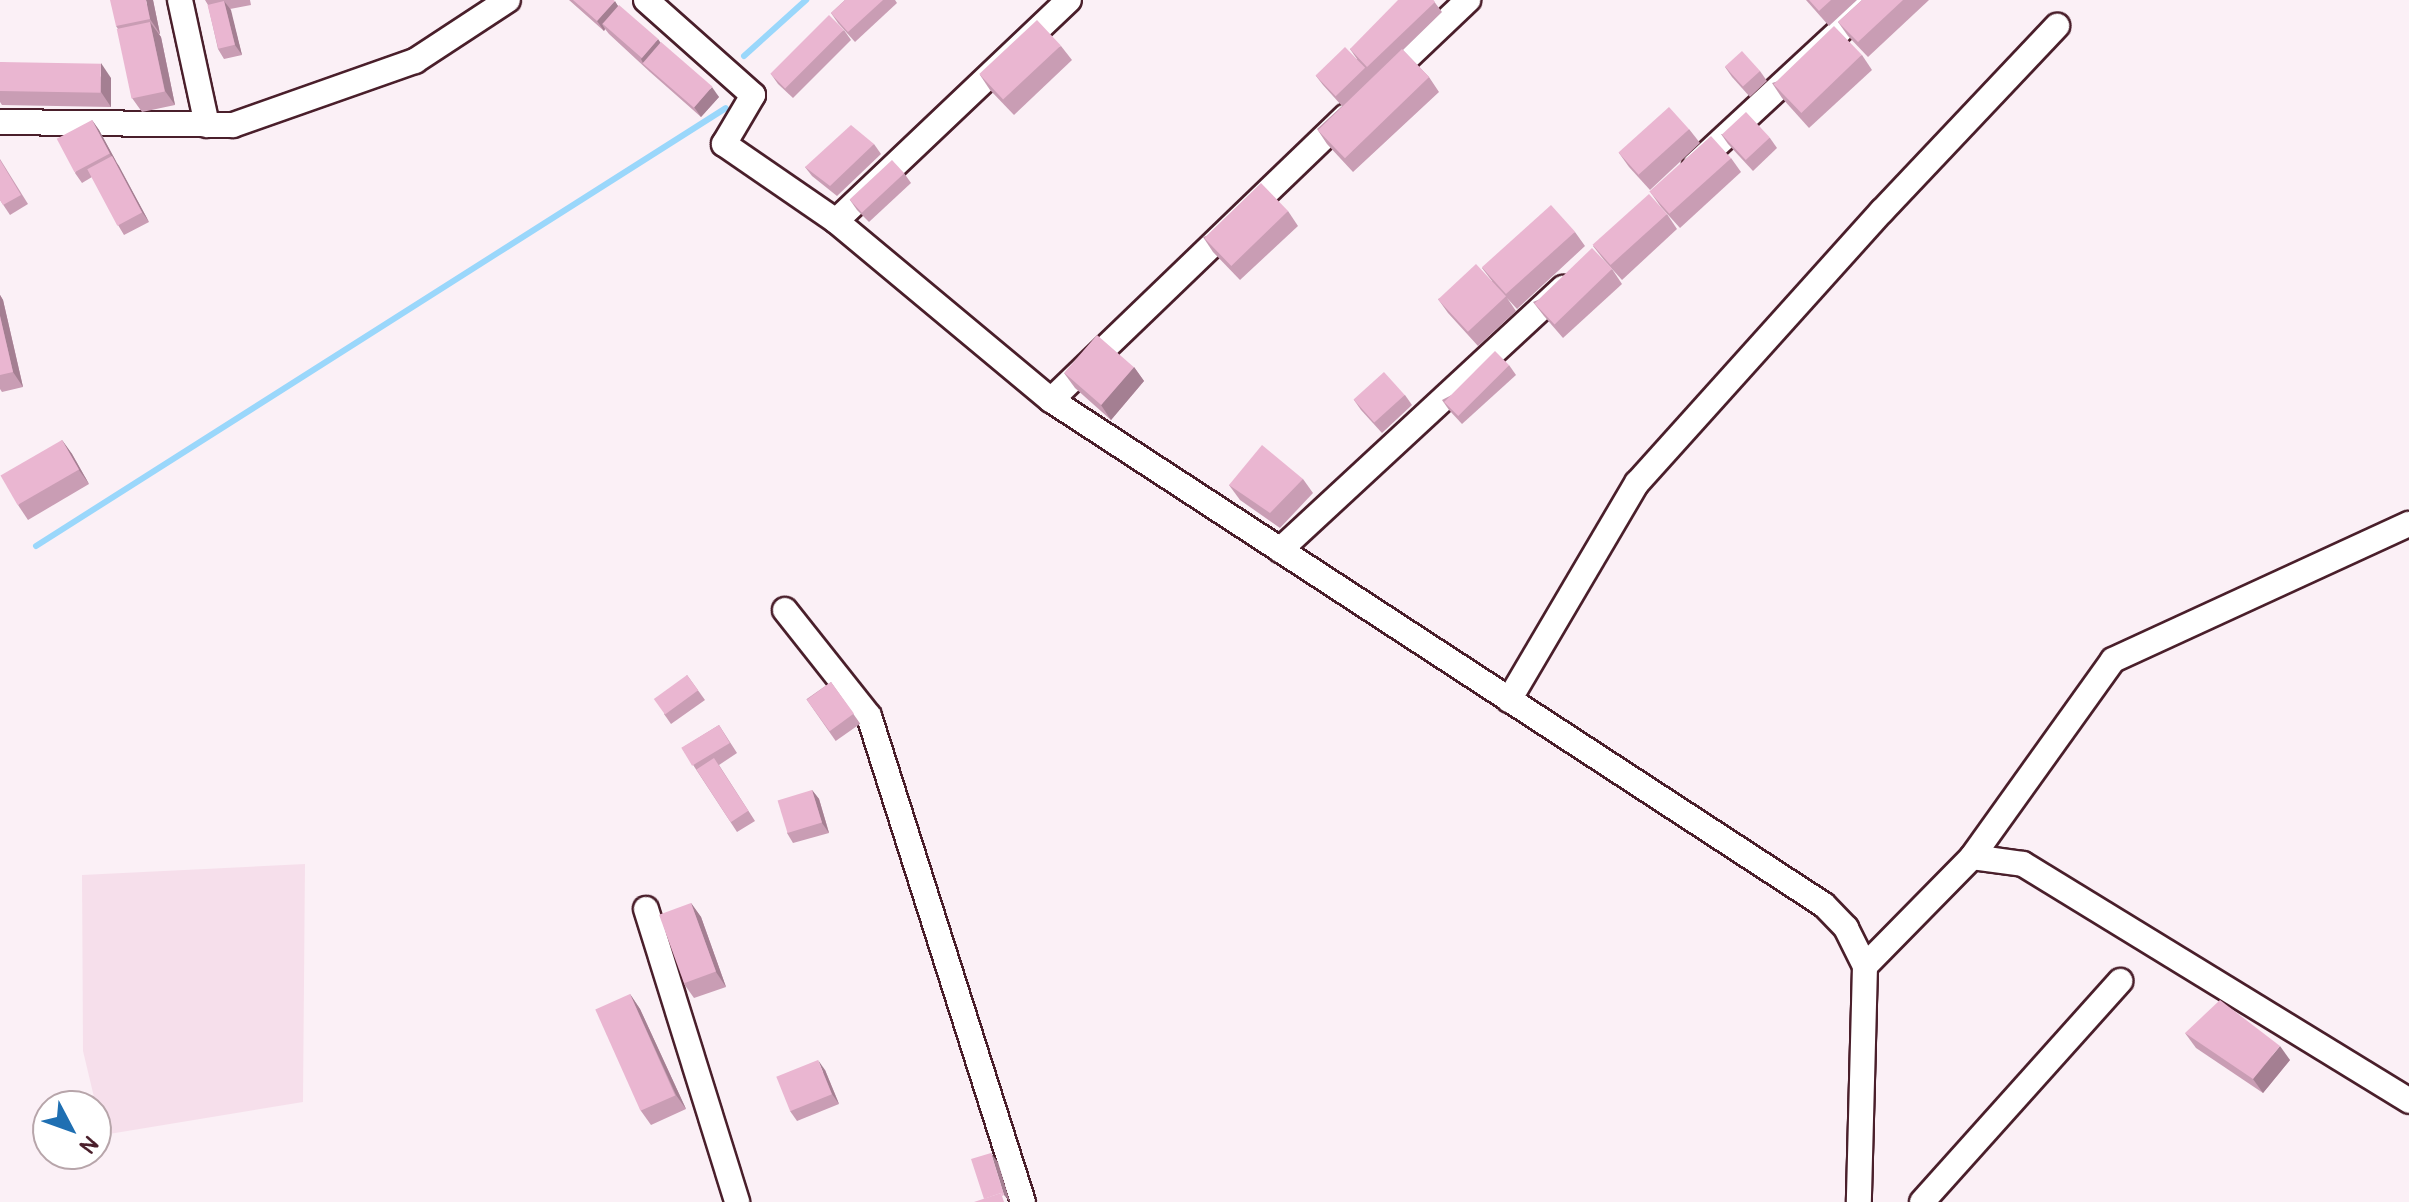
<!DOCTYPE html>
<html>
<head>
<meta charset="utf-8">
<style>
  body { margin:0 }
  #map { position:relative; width:2409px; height:1202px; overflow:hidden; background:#fbf0f6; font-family:Pangolin,sans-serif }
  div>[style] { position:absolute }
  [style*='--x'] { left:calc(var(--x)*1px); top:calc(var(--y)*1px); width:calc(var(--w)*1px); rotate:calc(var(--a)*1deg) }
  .built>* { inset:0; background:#f6dfeb }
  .stream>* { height:6px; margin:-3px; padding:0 3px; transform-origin:3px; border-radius:3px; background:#9ad7fb }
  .roads { filter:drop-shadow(2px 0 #4a1f2b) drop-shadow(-2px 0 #4a1f2b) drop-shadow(0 2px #4a1f2b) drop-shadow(0 -2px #4a1f2b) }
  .minor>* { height:24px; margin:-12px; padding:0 12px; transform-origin:12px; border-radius:12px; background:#fff }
  .wall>* { inset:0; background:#c99db4; transform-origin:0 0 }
  .shaded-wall>* { inset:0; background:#a47f92 }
  .building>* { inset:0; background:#eab6d1; transform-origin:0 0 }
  span { translate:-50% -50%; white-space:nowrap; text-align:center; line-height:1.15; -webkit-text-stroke:6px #fff; paint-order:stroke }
  .north { position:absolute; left:32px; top:1090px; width:80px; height:80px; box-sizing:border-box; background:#fff; border:2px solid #b7a5aa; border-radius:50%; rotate:131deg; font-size:22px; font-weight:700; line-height:32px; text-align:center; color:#4a1f2b }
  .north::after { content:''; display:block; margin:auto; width:28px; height:36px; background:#1f6fb2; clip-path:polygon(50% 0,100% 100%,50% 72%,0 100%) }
</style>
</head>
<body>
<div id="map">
  <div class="built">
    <i style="clip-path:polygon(305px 864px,303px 1102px,103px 1135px,83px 1051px,82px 875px)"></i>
  </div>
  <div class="stream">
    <i style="--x:744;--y:56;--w:84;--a:-42.1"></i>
    <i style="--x:36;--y:546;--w:817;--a:-32.41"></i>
  </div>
  <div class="roads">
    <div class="minor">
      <i style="--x:180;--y:0;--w:128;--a:77.8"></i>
      <i style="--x:646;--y:0;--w:143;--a:41.6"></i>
      <i style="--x:753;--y:95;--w:57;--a:120.6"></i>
      <i style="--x:724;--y:144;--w:136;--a:34.5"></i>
      <i style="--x:836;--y:221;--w:280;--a:39.8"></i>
      <i style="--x:1051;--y:400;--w:923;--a:33.16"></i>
      <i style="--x:1824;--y:905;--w:32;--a:46"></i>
      <i style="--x:1846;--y:928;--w:42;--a:63.4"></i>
      <i style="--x:1865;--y:966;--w:236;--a:91.5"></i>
      <i style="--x:1387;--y:77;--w:112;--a:-43.5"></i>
      <i style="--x:0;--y:122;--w:233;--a:0.7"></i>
      <i style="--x:233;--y:125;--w:193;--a:-19.4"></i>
      <i style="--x:415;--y:61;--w:111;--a:-33.3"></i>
      <i style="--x:1695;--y:165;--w:243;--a:-42.8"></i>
      <i style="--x:836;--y:221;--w:321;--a:-43.5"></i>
      <i style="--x:1051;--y:400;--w:409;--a:-43.9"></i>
      <i style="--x:1280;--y:550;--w:386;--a:-42.8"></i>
      <i style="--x:785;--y:610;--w:135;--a:51.6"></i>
      <i style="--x:869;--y:716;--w:510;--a:72.42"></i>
      <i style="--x:1509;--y:700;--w:252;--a:-59.5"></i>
      <i style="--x:1637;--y:483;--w:366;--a:-48"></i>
      <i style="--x:1882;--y:211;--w:255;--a:-46.6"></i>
      <i style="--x:1972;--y:857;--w:51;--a:7.8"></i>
      <i style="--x:2023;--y:864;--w:453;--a:31.5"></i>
      <i style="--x:646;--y:909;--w:307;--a:72.7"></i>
      <i style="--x:1865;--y:966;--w:153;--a:-45.5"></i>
      <i style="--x:1972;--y:857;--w:242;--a:-54.4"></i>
      <i style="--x:2113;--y:660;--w:326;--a:-24.7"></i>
      <i style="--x:1922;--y:1202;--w:297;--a:-48.1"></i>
    </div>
  </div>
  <div class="wall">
    <i style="clip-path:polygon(153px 0,160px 34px,159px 34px,161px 37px,175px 105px,142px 112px,132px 98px,118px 29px,116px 26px)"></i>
    <i style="clip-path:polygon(205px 0,250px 0,251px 5px,230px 9px,242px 55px,224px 59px,218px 49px,208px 5px)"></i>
    <i style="clip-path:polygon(569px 0,613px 0,618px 6px,719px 97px,701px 117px,650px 72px,609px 34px,605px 29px,604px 31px)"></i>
    <i style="clip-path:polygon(845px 0,895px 0,897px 3px,855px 42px,838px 23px,831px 13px)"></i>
    <i style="clip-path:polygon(1433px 0,1442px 12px,1403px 50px,1429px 77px,1439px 92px,1353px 172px,1327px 144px,1317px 129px,1342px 106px,1323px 85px,1316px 76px,1357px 59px,1350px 49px)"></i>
    <i style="clip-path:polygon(1806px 0,1857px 0,1829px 26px)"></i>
    <i style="clip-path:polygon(1862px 0,1929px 0,1868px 57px,1848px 36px,1838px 22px)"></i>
    <i style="clip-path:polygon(844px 30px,851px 40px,793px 98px,778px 84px,771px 74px)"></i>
    <i style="clip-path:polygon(1061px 46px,1072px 60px,1014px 115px,990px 90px,980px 75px)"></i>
    <i style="clip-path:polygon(1862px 55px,1872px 70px,1809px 128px,1782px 98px,1772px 83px)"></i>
    <i style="clip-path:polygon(0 62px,111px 78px,111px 107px,2px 105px,0 102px)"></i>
    <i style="clip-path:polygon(1725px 67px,1760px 71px,1767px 81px,1750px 97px,1732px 77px)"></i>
    <i style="clip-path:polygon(92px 120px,99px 130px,149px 222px,124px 235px,118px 225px,92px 177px,82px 183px,75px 173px)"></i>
    <i style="clip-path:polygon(1689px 129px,1700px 143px,1650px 190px,1629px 167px,1619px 153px)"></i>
    <i style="clip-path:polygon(1721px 134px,1770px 138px,1777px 148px,1753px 171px,1728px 144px)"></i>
    <i style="clip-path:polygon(874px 144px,881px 154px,837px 196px,812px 176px,805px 167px)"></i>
    <i style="clip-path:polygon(1731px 158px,1741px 172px,1680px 228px,1661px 207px,1651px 193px)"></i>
    <i style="clip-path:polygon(0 159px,28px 204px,10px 215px,0 200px)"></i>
    <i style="clip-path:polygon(904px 173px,911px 183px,869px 222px,857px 210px,850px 200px)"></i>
    <i style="clip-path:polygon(1288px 211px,1298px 226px,1240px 280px,1213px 252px,1203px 237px)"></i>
    <i style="clip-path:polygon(1667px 214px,1677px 229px,1622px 280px,1604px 260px,1593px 246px)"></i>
    <i style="clip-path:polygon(1575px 232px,1585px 246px,1517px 309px,1507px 298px,1516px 311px,1478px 346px,1448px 313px,1438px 299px,1492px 281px,1482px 268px)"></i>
    <i style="clip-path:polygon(1612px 269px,1622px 284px,1563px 338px,1544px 316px,1533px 302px)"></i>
    <i style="clip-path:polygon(0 295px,3px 300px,23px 387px,2px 392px,0 389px)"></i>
    <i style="clip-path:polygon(1509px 365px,1516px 375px,1462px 424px,1449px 410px,1442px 400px)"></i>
    <i style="clip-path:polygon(1134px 367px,1144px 381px,1111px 420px,1075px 388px,1064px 373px)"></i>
    <i style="clip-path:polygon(1405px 395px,1412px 405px,1382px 433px,1361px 410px,1354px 400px)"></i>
    <i style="clip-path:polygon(62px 440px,72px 454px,89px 484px,28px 520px,18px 505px)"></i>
    <i style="clip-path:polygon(1303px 479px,1313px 493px,1280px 528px,1240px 500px,1229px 485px)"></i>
    <i style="clip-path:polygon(687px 675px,705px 700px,671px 724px,664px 714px)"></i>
    <i style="left:831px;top:682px;width:51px;height:30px;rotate:55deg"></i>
    <i style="clip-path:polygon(719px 725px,737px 753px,719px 765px,755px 821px,737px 832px,682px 748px)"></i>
    <i style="clip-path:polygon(812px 790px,819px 799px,829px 833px,793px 843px,787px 833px)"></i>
    <i style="clip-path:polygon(691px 903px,701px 917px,726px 987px,694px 998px,684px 984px)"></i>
    <i style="clip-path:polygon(630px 994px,640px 1009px,686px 1109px,651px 1125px,641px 1111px)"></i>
    <i style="clip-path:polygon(2185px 1033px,2290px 1060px,2263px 1093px,2196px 1048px)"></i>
    <i style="clip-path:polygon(825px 1070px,839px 1104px,797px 1121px,790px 1111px)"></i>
  </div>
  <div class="shaded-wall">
    <i style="clip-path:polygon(146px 0,153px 0,160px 34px,150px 19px)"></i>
    <i style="clip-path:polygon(224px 1px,231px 10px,242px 55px,235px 45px)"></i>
    <i style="clip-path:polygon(615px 1px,621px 11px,602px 24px,605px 29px,604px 31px,597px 21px)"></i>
    <i style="clip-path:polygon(150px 22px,161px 37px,175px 105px,165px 91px)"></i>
    <i style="clip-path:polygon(658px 39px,665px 49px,643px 63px,641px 59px)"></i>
    <i style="clip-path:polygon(101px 63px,111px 78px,111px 107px,101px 92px)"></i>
    <i style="clip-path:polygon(712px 87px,719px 97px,701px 117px,694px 107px)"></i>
    <i style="clip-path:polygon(92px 120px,99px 130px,117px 163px,110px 154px)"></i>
    <i style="clip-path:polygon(112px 156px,119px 166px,149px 222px,142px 212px)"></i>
    <i style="clip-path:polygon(0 295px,3px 300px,23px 387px,13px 372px,0 316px)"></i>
    <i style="clip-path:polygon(1134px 367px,1144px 381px,1111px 420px,1101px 405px)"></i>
    <i style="clip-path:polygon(62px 440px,72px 454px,89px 484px,79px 470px)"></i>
    <i style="clip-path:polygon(812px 790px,819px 799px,829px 833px,822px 823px)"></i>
    <i style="clip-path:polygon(691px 903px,701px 917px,726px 987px,716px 972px)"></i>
    <i style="clip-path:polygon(630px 994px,640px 1009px,686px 1109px,676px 1095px)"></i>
    <i style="clip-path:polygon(2280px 1046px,2290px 1060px,2263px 1093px,2253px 1079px)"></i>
    <i style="clip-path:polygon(818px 1060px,825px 1070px,839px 1104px,832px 1094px)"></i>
    <i style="clip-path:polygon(991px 1153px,998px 1162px,1010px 1202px,1004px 1195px)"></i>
  </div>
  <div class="building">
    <i style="clip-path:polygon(110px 0,146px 0,150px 19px,116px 26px)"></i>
    <i style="clip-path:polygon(573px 0,613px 0,615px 1px,597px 21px)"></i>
    <i style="clip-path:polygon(845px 0,883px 0,848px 32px,831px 13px)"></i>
    <i style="clip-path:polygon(1398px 0,1433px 0,1435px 2px,1367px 67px,1350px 49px)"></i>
    <i style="clip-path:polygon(1809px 0,1831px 0,1819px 11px)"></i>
    <i style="clip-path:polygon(1862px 0,1903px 0,1858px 42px,1838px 22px)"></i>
    <i style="left:224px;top:1px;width:45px;height:17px;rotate:76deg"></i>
    <i style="left:619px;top:5px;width:52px;height:25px;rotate:41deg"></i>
    <i style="left:829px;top:15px;width:21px;height:83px;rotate:45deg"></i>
    <i style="left:1037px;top:20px;width:35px;height:79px;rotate:47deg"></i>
    <i style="left:150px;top:22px;width:71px;height:34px;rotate:78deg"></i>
    <i style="left:1834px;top:26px;width:40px;height:84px;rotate:46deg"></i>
    <i style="left:661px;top:42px;width:68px;height:28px;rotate:41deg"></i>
    <i style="left:1345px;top:47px;width:29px;height:41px;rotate:46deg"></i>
    <i style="left:1402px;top:49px;width:39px;height:117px;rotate:46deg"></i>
    <i style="left:1742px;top:51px;width:27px;height:23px;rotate:48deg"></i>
    <i style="left:0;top:62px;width:101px;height:29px;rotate:1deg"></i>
    <i style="left:1669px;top:107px;width:30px;height:68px;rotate:48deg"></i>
    <i style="left:1746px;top:112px;width:35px;height:33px;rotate:47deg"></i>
    <i style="left:92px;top:120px;width:38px;height:40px;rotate:62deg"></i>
    <i style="clip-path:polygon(851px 125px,874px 144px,830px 186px,805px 167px)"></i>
    <i style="left:1711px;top:136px;width:30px;height:83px;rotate:48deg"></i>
    <i style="left:112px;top:156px;width:64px;height:28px;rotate:62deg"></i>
    <i style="clip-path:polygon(0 160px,21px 195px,3px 205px,0 200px)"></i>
    <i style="left:892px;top:160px;width:18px;height:58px;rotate:47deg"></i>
    <i style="left:1261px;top:183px;width:39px;height:79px;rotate:46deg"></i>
    <i style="left:1649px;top:194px;width:27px;height:76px;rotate:48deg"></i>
    <i style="left:1551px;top:205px;width:36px;height:93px;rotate:48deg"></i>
    <i style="left:1592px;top:248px;width:29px;height:80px;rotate:46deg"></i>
    <i style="left:1476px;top:264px;width:44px;height:52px;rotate:47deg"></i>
    <i style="clip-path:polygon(0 316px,13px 372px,0 375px)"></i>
    <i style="left:1097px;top:335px;width:49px;height:50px;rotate:41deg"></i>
    <i style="left:1495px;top:351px;width:20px;height:72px;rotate:45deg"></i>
    <i style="left:1384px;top:372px;width:31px;height:41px;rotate:48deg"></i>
    <i style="left:62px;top:440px;width:34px;height:71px;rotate:60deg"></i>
    <i style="clip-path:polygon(1262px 445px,1303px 479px,1270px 513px,1229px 485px)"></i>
    <i style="left:687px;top:675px;width:19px;height:41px;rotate:54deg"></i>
    <i style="left:831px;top:682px;width:39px;height:30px;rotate:54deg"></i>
    <i style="left:719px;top:725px;width:21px;height:44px;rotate:59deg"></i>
    <i style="left:714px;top:758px;width:63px;height:21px;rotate:57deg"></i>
    <i style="left:812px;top:790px;width:34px;height:36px;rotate:73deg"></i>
    <i style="left:691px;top:903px;width:73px;height:34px;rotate:70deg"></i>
    <i style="left:630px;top:994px;width:111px;height:38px;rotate:66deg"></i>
    <i style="clip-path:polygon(2220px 1000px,2280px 1046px,2253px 1079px,2185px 1033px)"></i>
    <i style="left:818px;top:1060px;width:37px;height:45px;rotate:68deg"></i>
    <i style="clip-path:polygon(991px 1153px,1004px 1195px,1002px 1196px,1001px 1193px,984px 1199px,971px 1159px)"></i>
    <i style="clip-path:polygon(1001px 1193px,1004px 1202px,974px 1202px)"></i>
  </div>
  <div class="north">N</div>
</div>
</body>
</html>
